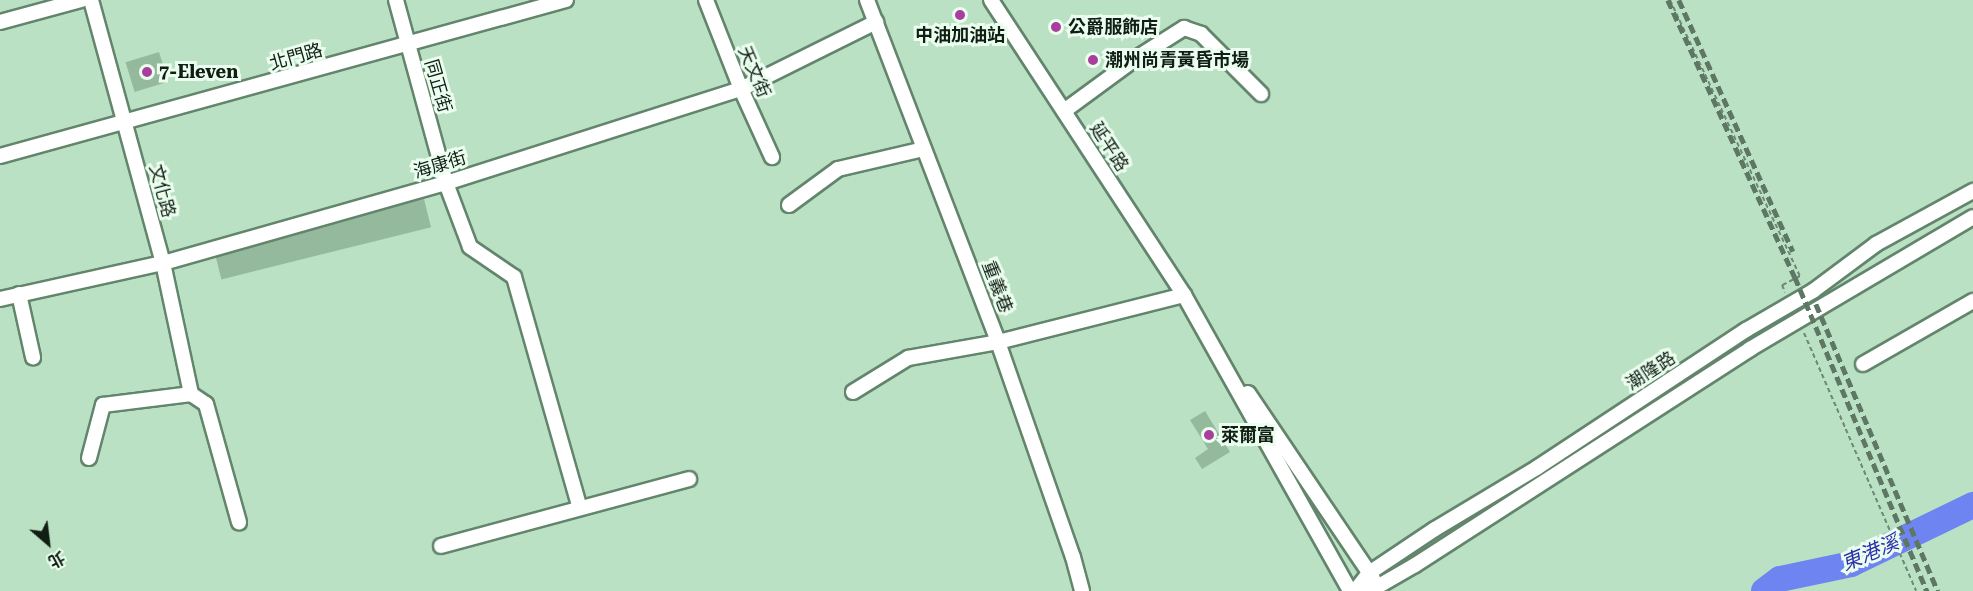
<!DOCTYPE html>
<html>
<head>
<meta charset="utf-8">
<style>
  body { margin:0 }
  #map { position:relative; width:1973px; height:591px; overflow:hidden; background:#bbe1c4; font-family:"Roboto Serif","Noto Sans TC",serif }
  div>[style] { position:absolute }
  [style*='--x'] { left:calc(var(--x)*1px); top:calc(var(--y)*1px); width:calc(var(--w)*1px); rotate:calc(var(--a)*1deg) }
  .river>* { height:26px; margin:-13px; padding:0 13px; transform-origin:13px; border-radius:13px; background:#6e84f0 }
  .building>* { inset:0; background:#94b99d; transform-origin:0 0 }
  .path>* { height:2px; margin-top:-1px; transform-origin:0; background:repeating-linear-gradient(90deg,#6d8873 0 4.5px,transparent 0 7.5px) }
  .roads { filter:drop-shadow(2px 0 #62856c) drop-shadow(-2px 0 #62856c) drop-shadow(0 2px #62856c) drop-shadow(0 -2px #62856c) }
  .minor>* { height:14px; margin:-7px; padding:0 7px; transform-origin:7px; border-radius:7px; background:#fff }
  .rail>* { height:4.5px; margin-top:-2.25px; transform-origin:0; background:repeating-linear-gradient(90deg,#5e7764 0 9px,transparent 0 13.5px) }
  .dots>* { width:16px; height:16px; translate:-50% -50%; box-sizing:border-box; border:3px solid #eafdee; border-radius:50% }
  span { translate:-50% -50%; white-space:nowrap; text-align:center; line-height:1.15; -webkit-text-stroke:6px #eafdee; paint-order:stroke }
  .poi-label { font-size:18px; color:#101e13; font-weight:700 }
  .left { translate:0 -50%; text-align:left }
  .street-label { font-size:18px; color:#101e13 }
  .water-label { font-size:20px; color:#2c2fac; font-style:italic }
  .north { position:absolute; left:18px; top:513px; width:60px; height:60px; -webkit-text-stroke:4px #eafdee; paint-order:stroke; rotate:152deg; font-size:16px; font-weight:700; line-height:24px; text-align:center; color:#101e13 }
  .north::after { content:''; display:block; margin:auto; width:21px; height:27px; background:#101e13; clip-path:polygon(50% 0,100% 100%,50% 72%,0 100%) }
</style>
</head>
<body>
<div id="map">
  <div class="river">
    <i style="--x:1764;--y:591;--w:20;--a:-37"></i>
    <i style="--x:1780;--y:579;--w:73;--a:-11.9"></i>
    <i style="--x:1851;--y:564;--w:136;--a:-25.8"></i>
  </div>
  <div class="building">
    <i style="left:159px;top:52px;width:31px;height:35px;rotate:73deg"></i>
    <i style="left:424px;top:199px;width:29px;height:216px;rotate:76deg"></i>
    <i style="clip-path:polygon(1205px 411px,1230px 452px,1202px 469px,1195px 458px,1208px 449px,1190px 420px)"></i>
  </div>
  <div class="path">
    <i style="--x:1670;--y:0;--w:305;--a:64.8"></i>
    <i style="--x:1800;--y:276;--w:20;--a:153"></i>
    <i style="--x:1782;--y:285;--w:8;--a:67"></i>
    <i style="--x:1804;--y:333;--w:281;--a:66.5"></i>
  </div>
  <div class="roads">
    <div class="minor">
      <i style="--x:91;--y:0;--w:273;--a:74.7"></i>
      <i style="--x:163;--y:263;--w:134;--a:77.9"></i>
      <i style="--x:396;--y:0;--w:190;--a:74.7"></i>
      <i style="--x:446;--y:183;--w:68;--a:69.4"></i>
      <i style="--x:470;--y:247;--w:53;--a:34.3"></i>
      <i style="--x:514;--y:277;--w:240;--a:74.1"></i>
      <i style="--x:706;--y:0;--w:96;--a:68.5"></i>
      <i style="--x:741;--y:89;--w:75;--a:65.5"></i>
      <i style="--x:867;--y:0;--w:366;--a:69"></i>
      <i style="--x:998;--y:342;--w:228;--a:70.8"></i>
      <i style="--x:1073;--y:557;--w:35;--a:75"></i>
      <i style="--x:991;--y:0;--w:353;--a:56.8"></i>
      <i style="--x:1184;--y:295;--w:339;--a:60.7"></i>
      <i style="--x:0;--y:22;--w:84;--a:-15.2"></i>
      <i style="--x:1064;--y:111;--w:84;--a:-36.3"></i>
      <i style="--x:1132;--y:61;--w:62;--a:-32.4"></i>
      <i style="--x:1184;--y:28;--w:18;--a:19"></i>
      <i style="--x:1201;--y:34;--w:85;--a:45"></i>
      <i style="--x:0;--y:156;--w:587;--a:-15.41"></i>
      <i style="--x:789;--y:205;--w:61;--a:-36.3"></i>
      <i style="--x:838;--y:169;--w:88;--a:-13.1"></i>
      <i style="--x:19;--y:294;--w:65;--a:77.5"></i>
      <i style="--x:0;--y:299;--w:167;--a:-12.5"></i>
      <i style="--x:163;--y:263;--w:294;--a:-15.8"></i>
      <i style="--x:446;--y:183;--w:310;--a:-17.7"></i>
      <i style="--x:741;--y:89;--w:151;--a:-26.4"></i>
      <i style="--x:1863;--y:364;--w:127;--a:-29.8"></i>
      <i style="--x:853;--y:392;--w:65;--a:-31.7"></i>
      <i style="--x:908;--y:358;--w:91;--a:-10.1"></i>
      <i style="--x:998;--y:342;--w:192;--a:-14.2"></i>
      <i style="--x:1248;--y:393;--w:223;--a:56"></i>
      <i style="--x:89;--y:458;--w:55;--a:-75.2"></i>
      <i style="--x:103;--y:405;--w:89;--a:-7.1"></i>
      <i style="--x:191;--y:394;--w:18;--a:34"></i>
      <i style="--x:206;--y:404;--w:123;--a:74.4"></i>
      <i style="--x:441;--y:546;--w:257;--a:-15.1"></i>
      <i style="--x:1355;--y:591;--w:23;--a:-52"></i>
      <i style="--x:1369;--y:573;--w:79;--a:-33.7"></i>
      <i style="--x:1435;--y:529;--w:120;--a:-31"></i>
      <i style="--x:1538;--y:467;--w:249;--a:-33.4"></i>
      <i style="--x:1746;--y:330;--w:78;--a:-30.2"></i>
      <i style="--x:1813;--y:291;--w:79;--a:-36.7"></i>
      <i style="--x:1876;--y:244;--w:111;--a:-28.7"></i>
      <i style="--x:1365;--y:591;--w:13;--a:-18"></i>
      <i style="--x:1377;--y:587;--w:44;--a:-30.1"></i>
      <i style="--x:1415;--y:565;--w:399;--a:-32.8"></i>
      <i style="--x:1750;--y:349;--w:259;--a:-30.6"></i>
    </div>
  </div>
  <div class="rail">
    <i style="--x:1668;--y:0;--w:305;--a:65.4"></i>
    <i style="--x:1795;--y:277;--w:341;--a:67.2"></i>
    <i style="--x:1679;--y:0;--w:276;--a:65.6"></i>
    <i style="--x:1816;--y:304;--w:312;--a:67"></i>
  </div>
  <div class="dots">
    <i style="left:960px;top:15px;background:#aa3e9e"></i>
    <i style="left:1056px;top:27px;background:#aa3e9e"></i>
    <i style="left:1093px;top:60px;background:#aa3e9e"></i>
    <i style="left:147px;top:72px;background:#aa3e9e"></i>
    <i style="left:1209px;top:435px;background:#aa3e9e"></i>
  </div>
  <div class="poi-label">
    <span class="left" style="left:1068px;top:27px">公爵服飾店</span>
    <span style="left:960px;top:35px">中油加油站</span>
    <span class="left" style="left:1105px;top:60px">潮州尚青黃昏市場</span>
    <span class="left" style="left:159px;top:72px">7-Eleven</span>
    <span class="left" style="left:1221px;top:435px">萊爾富</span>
  </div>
  <div class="street-label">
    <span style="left:296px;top:57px;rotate:-16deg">北門路</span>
    <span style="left:754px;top:72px;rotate:67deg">天文街</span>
    <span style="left:438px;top:86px;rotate:74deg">同正街</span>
    <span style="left:1109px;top:147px;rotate:57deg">延平路</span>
    <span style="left:440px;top:165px;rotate:-17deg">海康街</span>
    <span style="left:162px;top:191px;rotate:75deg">文化路</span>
    <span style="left:997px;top:287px;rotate:69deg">重義巷</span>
    <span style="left:1651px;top:371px;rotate:-33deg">潮隆路</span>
  </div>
  <div class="water-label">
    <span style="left:1870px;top:553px;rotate:-23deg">東港溪</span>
  </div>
  <div class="north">北</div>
</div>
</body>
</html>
